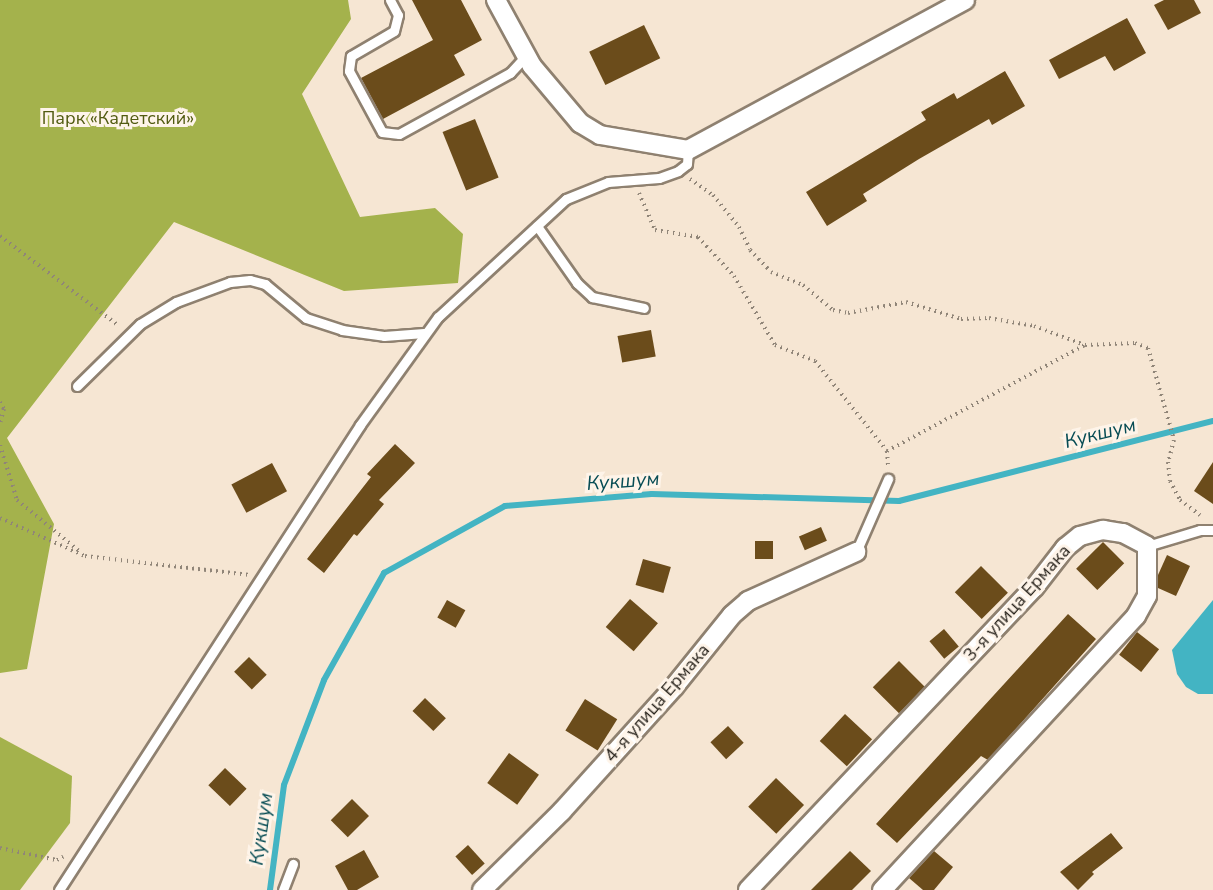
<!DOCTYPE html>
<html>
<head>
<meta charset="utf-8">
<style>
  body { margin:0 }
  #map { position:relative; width:1213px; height:890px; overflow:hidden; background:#f6e6d3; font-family:"Nunito Sans",sans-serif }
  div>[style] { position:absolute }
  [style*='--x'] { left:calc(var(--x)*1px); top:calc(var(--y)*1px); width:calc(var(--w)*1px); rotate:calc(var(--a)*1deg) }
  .forest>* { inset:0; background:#a4b24c }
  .water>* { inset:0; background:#43b4c3 }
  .stream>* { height:6px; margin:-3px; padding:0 3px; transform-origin:3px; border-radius:3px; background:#43b4c3 }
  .building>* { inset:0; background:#6b4c1b; transform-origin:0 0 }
  .path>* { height:4px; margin-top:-2px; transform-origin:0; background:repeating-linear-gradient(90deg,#908578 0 1.5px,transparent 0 6px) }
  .roads { filter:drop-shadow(2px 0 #8f8170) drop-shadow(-2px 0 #8f8170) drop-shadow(0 2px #8f8170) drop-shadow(0 -2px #8f8170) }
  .service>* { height:9px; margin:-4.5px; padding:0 4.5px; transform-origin:4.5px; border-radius:4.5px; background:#fff }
  .minor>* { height:18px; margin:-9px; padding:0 9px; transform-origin:9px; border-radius:9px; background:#fff }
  span { translate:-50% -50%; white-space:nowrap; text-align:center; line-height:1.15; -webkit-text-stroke:6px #fef4e9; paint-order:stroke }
  .park-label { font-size:18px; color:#525b11 }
  .street-label { font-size:18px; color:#27221b }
  .water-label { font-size:20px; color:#074c54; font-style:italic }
</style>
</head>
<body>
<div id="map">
  <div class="forest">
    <i style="clip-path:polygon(0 0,348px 0,351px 19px,302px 94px,360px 217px,435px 208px,463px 234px,458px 283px,344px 291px,174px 222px,7px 438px,54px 524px,27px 669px,0 673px)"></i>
    <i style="clip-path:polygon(0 737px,72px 776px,70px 823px,20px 890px,0 890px)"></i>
  </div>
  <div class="water">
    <i style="clip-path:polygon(1213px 600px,1213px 694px,1198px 694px,1186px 687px,1177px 674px,1172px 650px)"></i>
  </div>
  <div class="stream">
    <i style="--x:270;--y:890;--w:106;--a:-82.4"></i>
    <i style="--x:284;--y:785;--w:112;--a:-69.1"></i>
    <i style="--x:324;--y:680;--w:123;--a:-60.7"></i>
    <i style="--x:384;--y:573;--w:138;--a:-29"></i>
    <i style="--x:505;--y:506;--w:147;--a:-4.7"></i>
    <i style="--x:652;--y:494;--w:247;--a:1.6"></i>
    <i style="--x:899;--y:501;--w:324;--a:-14.3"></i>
  </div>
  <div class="building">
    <i style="clip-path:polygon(412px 0,461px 0,482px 40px,454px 55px,465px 75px,383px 119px,361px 78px,433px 40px)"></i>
    <i style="clip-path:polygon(1164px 0,1194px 0,1201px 13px,1168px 30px,1154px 5px)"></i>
    <i style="clip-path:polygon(1127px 18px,1146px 53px,1114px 71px,1105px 56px,1059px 79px,1049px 60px)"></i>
    <i style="left:644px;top:25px;width:37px;height:61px;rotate:64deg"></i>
    <i style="clip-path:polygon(1005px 71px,1025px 106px,992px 125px,989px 119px,919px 159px,863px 194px,867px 201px,827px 226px,806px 192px,926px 120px,921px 112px,954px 93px,957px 99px)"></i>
    <i style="left:475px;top:119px;width:63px;height:35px;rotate:68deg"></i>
    <i style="left:651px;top:330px;width:27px;height:34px;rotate:80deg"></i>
    <i style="clip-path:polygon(395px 444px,415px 463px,379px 500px,384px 504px,357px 536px,354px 534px,324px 573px,307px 559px,371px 477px,367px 474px)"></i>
    <i style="clip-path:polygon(1213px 462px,1213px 504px,1194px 491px)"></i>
    <i style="left:272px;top:463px;width:32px;height:46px;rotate:62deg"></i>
    <i style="left:821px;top:527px;width:15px;height:24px;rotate:67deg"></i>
    <i style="left:755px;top:541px;width:18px;height:18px"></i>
    <i style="left:1103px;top:542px;width:30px;height:38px;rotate:45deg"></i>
    <i style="clip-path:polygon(1167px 555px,1190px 566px,1176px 596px,1158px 588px,1158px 575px)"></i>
    <i style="left:643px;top:559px;width:29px;height:27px;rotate:16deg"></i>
    <i style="left:981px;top:566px;width:38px;height:37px;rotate:45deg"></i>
    <i style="left:630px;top:599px;width:37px;height:37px;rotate:41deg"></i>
    <i style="left:447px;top:600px;width:21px;height:20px;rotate:29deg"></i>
    <i style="clip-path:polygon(1068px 614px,1096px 639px,988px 760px,981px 756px,897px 843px,876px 824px)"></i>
    <i style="left:944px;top:629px;width:23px;height:19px;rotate:50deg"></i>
    <i style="left:1137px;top:632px;width:28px;height:29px;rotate:38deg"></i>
    <i style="left:249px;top:657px;width:25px;height:21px;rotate:45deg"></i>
    <i style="left:899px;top:661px;width:37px;height:37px;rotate:45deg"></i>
    <i style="left:425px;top:698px;width:29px;height:18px;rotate:44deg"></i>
    <i style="left:585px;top:699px;width:38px;height:37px;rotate:32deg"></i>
    <i style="left:845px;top:714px;width:37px;height:37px;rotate:43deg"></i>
    <i style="left:728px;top:726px;width:23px;height:24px;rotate:47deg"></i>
    <i style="left:509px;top:753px;width:37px;height:37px;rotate:36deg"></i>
    <i style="left:225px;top:768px;width:30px;height:24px;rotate:44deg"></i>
    <i style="left:776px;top:778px;width:39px;height:40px;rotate:44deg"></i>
    <i style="left:352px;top:799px;width:24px;height:30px;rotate:45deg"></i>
    <i style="clip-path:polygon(1111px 833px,1123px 848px,1092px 872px,1094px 874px,1078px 890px,1060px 872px)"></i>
    <i style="left:468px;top:845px;width:25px;height:17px;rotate:48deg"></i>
    <i style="clip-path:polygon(364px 850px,379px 877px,357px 890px,348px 890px,335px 866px)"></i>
    <i style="clip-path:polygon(850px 851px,871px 871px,852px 890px,811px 890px)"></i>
    <i style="clip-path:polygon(934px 851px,953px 867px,934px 890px,923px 890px,909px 878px)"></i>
  </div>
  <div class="path">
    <i style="--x:690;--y:179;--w:28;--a:35"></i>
    <i style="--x:713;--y:195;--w:41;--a:50.9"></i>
    <i style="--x:739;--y:227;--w:25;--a:64"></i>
    <i style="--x:750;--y:250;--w:30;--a:46"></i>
    <i style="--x:771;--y:272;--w:35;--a:22"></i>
    <i style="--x:803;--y:285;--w:39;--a:40"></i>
    <i style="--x:833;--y:310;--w:15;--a:11"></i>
    <i style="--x:848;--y:313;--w:59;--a:-10.7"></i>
    <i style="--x:906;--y:302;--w:58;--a:17.2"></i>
    <i style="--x:961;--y:319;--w:28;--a:-2"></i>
    <i style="--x:989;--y:318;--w:46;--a:10.1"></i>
    <i style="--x:1034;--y:326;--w:54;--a:20.4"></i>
    <i style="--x:1085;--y:345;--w:50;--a:-2.3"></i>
    <i style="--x:1135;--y:343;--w:14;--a:21"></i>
    <i style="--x:1148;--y:348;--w:96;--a:74.2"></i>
    <i style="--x:1174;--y:440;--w:23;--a:105"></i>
    <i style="--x:1168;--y:462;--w:19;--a:84"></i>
    <i style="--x:1170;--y:481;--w:21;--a:62"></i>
    <i style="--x:1180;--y:500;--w:25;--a:37"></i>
    <i style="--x:639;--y:193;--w:40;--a:66.6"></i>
    <i style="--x:655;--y:230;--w:44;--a:9.2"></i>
    <i style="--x:698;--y:237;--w:53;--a:47.3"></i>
    <i style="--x:734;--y:276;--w:80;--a:59.3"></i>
    <i style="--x:775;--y:345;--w:43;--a:21.8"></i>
    <i style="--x:815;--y:361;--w:115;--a:51.3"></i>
    <i style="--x:887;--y:451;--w:15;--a:86"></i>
    <i style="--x:0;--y:236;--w:149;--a:37.1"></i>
    <i style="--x:0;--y:402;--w:8;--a:60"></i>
    <i style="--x:4;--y:409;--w:15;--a:106"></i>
    <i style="--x:0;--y:445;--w:58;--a:72.8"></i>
    <i style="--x:17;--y:500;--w:80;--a:39.4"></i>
    <i style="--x:887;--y:451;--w:225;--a:-28.2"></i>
    <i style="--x:0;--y:518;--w:93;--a:24.1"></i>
    <i style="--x:85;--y:556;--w:164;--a:6.6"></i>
    <i style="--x:0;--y:848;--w:58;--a:11.9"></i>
    <i style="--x:57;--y:860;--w:7;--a:-27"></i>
  </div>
  <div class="roads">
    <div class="service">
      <i style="--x:390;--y:0;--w:17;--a:62"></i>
      <i style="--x:398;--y:15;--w:16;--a:104"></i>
      <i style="--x:394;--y:31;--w:50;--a:149.8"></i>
      <i style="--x:351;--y:56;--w:15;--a:98"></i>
      <i style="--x:349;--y:71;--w:69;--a:61.6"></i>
      <i style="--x:382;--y:132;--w:17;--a:7"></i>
      <i style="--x:399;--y:134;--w:127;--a:-28.8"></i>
      <i style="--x:510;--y:73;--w:23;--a:-47"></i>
      <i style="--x:537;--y:226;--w:70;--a:54.9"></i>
      <i style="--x:577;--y:283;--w:21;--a:43"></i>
      <i style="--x:592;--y:297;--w:53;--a:11.9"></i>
      <i style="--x:77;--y:386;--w:88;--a:-44.5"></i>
      <i style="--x:140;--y:324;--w:42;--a:-31.4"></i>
      <i style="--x:176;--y:302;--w:58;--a:-20.3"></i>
      <i style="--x:230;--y:282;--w:20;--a:-6"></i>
      <i style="--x:250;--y:280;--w:16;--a:15"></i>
      <i style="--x:265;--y:284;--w:53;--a:39.7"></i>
      <i style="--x:306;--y:318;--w:38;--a:18"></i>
      <i style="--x:342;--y:330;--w:42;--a:8.1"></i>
      <i style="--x:384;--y:336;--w:40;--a:-4.3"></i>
      <i style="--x:1147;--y:546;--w:55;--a:-16.8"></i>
      <i style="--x:1200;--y:530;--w:13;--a:0"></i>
      <i style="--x:856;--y:552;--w:80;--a:-66.3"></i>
      <i style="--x:59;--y:890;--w:554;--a:-57.08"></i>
      <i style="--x:360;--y:425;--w:133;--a:-54.2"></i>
      <i style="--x:438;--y:317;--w:174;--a:-42.7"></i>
      <i style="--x:566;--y:199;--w:45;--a:-22"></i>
      <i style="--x:608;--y:182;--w:51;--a:-4.5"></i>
      <i style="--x:659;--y:178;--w:20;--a:-20"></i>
      <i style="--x:678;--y:171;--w:11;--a:-38"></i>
      <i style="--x:687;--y:164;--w:14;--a:-86"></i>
      <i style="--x:283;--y:890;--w:28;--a:-69"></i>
    </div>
    <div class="minor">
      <i style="--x:496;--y:0;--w:75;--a:61.4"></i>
      <i style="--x:532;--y:66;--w:75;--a:49.9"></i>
      <i style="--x:580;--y:123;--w:23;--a:31"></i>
      <i style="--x:600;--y:135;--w:89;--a:9.7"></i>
      <i style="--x:688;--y:150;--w:315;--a:-28.4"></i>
      <i style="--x:482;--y:890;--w:112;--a:-44.6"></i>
      <i style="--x:562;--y:811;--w:167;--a:-47.9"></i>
      <i style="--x:674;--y:687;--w:92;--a:-51.1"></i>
      <i style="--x:732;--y:615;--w:21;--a:-41"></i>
      <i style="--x:748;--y:601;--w:119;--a:-24.4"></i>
      <i style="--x:748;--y:890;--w:416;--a:-46.6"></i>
      <i style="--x:1034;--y:588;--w:51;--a:-52.2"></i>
      <i style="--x:1065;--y:548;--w:19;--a:-39"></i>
      <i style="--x:1080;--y:536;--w:24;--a:-15"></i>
      <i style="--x:1103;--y:530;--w:20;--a:9"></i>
      <i style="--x:1123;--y:533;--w:27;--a:28"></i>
      <i style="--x:1147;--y:546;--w:50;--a:90"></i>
      <i style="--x:1147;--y:596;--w:23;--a:119"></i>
      <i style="--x:1136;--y:616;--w:374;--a:132.8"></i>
    </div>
  </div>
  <div class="park-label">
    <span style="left:118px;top:118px">Парк «Кадетский»</span>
  </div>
  <div class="street-label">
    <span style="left:1017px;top:603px;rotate:-48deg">3-я улица Ермака</span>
    <span style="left:657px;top:703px;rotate:-49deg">4-я улица Ермака</span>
  </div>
  <div class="water-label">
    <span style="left:1100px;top:433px;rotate:-14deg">Кукшум</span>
    <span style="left:623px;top:481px;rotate:-4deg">Кукшум</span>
    <span style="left:261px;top:829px;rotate:-82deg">Кукшум</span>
  </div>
</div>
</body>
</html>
